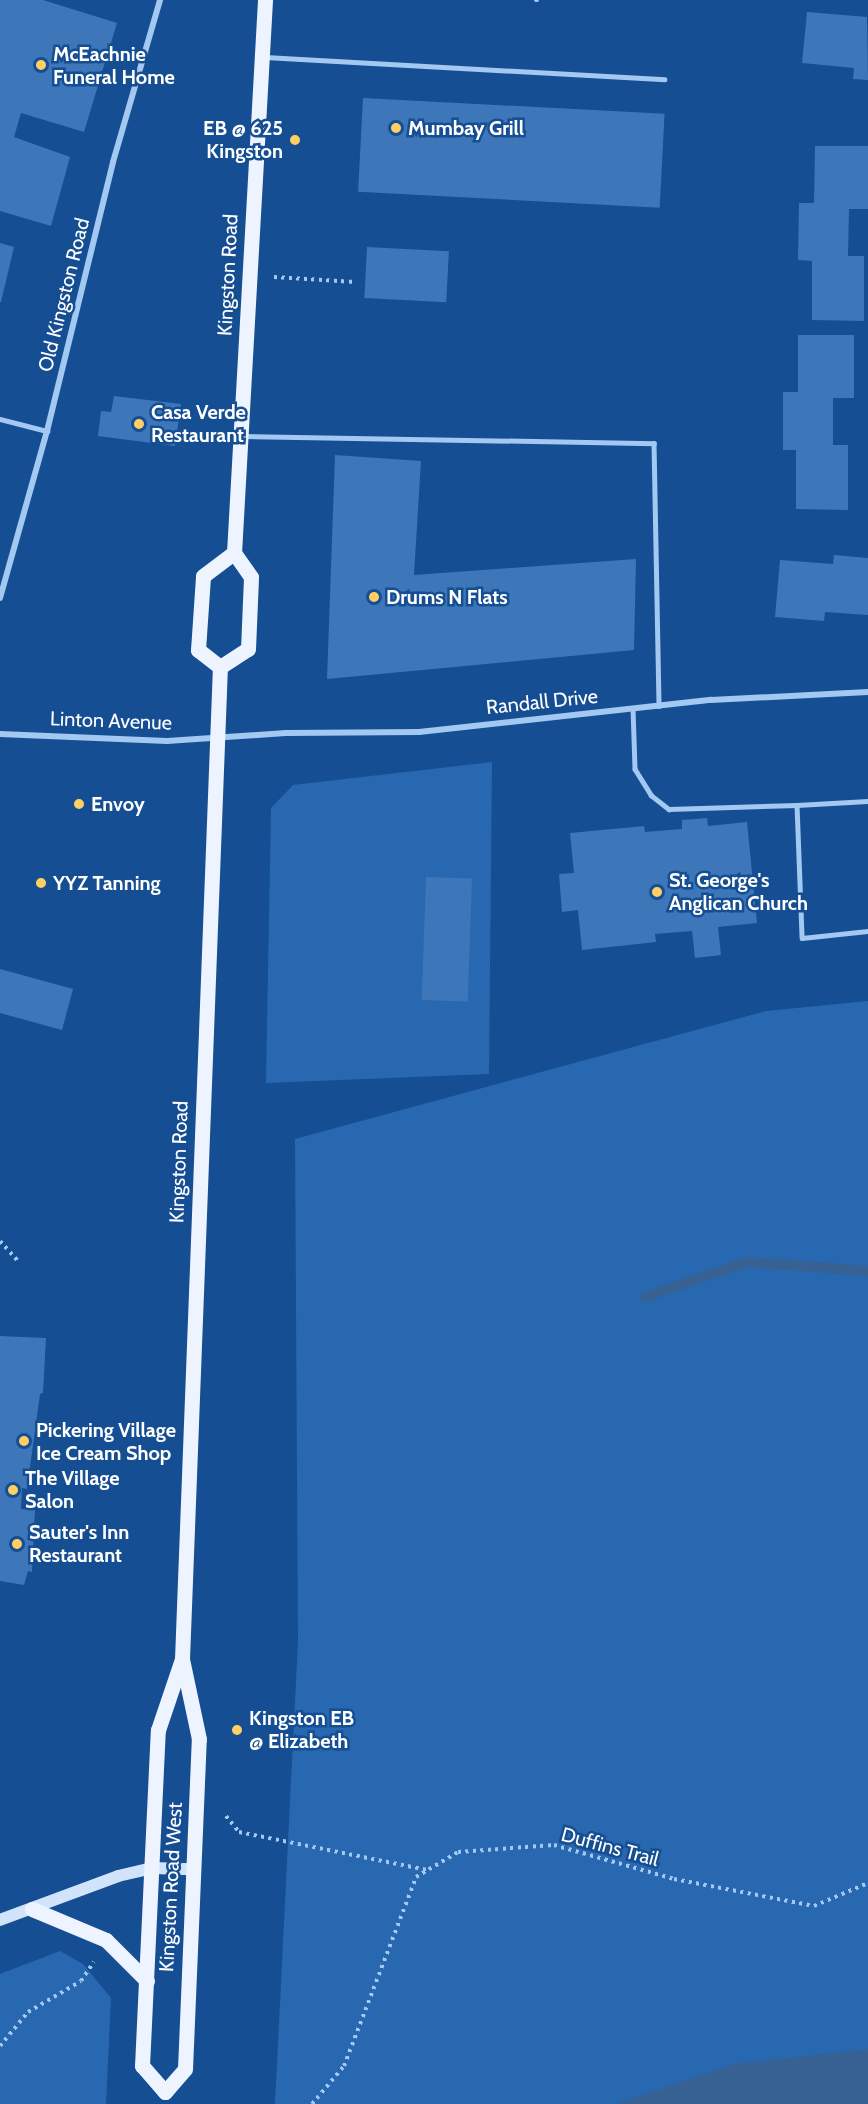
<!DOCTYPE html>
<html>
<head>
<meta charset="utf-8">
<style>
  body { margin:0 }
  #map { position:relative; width:868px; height:2104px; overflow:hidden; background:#154e92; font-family:Cabin,sans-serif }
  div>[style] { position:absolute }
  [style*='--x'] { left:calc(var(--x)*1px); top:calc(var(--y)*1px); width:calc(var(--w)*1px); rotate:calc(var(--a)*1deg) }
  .green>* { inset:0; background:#2868b1 }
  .water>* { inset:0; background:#386193 }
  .stream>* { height:10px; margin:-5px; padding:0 5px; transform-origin:5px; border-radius:5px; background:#386193 }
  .building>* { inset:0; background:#3d77ba; transform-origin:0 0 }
  .path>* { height:4px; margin-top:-2px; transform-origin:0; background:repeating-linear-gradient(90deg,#a3c8f1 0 3px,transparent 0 7.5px) }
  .lane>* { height:4.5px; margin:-2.25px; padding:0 2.25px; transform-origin:2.25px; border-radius:2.25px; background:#a3c8f1 }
  .street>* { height:6px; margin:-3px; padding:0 3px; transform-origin:3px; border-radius:3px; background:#a3c8f1 }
  .secondary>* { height:12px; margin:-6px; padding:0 6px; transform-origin:6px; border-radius:6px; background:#d2e4fb }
  .primary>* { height:15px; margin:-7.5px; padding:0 7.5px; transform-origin:7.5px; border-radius:7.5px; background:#edf4ff }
  .dots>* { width:16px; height:16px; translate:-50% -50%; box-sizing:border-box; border:3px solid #154e92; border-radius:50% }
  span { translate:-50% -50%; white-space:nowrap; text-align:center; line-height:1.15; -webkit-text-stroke:5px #154e92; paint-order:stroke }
  .poi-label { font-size:20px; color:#fff; font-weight:700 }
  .left { translate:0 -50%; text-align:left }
  .right { translate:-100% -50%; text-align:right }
  .street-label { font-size:20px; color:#fff }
</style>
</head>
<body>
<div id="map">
  <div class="green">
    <i style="clip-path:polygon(492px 762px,489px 1074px,266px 1083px,271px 808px,293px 785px)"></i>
    <i style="clip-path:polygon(868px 1001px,868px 2104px,275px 2104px,298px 1641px,295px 1139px,766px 1011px)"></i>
    <i style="clip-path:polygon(60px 1951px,83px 1964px,111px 1998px,106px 2104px,0 2104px,0 1974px)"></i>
  </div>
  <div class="water">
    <i style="clip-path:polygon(868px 2049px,868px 2104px,616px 2104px,734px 2064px)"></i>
  </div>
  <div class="stream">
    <i style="--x:645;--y:1297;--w:108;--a:-18.9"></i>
    <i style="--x:747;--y:1262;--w:121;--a:4.3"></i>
  </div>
  <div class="building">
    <i style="clip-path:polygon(0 0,43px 0,117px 23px,84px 132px,21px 113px,14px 137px,70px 157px,51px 226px,0 211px)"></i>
    <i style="clip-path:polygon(807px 12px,867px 17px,868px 80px,853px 79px,854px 68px,802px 63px)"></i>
    <i style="left:363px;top:98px;width:302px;height:94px;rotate:3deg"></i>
    <i style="clip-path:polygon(815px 146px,868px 146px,868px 209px,849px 209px,848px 256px,864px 256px,864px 321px,812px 320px,812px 261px,798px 260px,799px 203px,814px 203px)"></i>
    <i style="clip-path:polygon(0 243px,14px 247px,1px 302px,0 302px)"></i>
    <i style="left:367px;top:247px;width:82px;height:51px;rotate:3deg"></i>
    <i style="clip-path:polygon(798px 335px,854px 335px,854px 398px,833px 398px,833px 445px,848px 445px,848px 510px,796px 509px,796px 450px,783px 450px,783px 392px,798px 392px)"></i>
    <i style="clip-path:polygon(114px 396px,181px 404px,175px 446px,98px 436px,101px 411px,111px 412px)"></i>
    <i style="clip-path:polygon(335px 455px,421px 461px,414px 575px,636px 559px,634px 650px,327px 679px)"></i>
    <i style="clip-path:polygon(834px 555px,868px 558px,868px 615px,825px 612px,824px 621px,775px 617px,780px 560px,833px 564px)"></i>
    <i style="clip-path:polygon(707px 818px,708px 826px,747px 822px,757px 923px,718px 927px,721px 955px,695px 958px,692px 931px,655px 934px,656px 942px,582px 950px,578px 910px,562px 912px,559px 874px,574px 873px,570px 833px,644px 826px,645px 832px,682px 829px,682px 820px)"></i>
    <i style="left:426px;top:877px;width:46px;height:123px;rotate:2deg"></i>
    <i style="clip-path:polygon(0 969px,73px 989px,62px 1030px,0 1013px)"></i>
    <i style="clip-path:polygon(0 1336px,46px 1338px,43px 1393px,40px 1394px,27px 1489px,22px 1488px,21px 1509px,35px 1510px,32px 1572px,28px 1571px,24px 1585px,0 1581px)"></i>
  </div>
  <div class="path">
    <i style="--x:274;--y:277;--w:81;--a:3.5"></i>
    <i style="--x:0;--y:1241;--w:28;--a:48"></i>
    <i style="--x:226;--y:1816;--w:21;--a:51"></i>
    <i style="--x:239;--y:1832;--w:192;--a:11.4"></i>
    <i style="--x:0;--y:2046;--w:44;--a:-50.5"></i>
    <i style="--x:28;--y:2012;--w:61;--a:-30.3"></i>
    <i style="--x:81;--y:1981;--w:23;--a:-56"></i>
    <i style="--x:312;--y:2104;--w:50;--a:-49.9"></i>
    <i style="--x:344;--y:2066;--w:202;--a:-69.1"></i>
    <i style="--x:416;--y:1877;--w:49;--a:-30.8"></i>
    <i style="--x:458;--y:1852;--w:96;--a:-4.2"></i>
    <i style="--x:554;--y:1845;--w:125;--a:15.8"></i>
    <i style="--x:674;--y:1879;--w:143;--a:10.9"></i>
    <i style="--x:814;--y:1906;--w:59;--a:-23.1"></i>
  </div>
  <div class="lane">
    <i style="--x:536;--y:0;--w:1;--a:0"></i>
    <i style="--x:265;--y:57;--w:400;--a:3.2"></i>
    <i style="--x:0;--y:419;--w:49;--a:14.3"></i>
    <i style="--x:244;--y:436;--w:410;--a:1"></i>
    <i style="--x:654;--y:443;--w:263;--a:88.9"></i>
    <i style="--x:633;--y:708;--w:61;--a:88.1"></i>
    <i style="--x:635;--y:769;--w:31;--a:58"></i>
    <i style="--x:651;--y:795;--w:23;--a:38"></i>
    <i style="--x:669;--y:809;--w:128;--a:-1.8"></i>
    <i style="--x:797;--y:805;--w:133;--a:87.8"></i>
    <i style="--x:802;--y:938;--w:66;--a:-6.1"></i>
    <i style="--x:797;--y:805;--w:71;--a:-3.2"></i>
  </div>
  <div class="street">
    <i style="--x:0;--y:598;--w:173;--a:-74.3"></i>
    <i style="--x:47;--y:431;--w:277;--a:-76.2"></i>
    <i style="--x:113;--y:162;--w:169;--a:-73.8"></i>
    <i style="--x:0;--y:734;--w:167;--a:2.4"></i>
    <i style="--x:167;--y:741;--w:119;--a:-3.8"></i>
    <i style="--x:286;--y:733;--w:133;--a:-0.4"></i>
    <i style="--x:419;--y:732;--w:294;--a:-6.3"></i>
    <i style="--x:711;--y:700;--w:157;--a:-2.9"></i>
  </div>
  <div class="secondary">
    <i style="--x:0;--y:1920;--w:126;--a:-20.4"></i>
    <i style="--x:118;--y:1876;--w:36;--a:-13"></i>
    <i style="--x:153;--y:1868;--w:38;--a:2"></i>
  </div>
  <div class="primary">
    <i style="--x:234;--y:553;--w:554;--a:-86.79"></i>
    <i style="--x:220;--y:667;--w:28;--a:-142"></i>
    <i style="--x:198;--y:650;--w:74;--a:-86.1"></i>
    <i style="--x:203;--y:576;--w:39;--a:-37"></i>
    <i style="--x:220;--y:667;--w:33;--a:-33"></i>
    <i style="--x:248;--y:649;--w:72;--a:-87.6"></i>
    <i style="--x:251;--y:577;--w:29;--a:-125"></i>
    <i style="--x:32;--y:1909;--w:80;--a:22.7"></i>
    <i style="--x:106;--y:1940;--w:58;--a:45"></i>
    <i style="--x:165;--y:2092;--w:30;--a:-49"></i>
    <i style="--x:185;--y:2069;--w:330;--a:-87.6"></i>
    <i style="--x:199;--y:1739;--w:82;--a:-102"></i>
    <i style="--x:182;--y:1659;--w:993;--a:-87.81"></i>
    <i style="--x:165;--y:2092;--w:35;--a:-131"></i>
    <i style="--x:142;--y:2066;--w:336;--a:-87.3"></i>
    <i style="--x:158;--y:1730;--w:75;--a:-71.3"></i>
  </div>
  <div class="dots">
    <i style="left:41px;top:65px;background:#ffcf63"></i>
    <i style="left:396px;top:128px;background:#ffcf63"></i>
    <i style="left:295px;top:140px;background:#ffcf63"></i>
    <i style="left:139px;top:424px;background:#ffcf63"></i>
    <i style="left:374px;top:597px;background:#ffcf63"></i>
    <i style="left:79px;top:804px;background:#ffcf63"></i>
    <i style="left:41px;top:883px;background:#ffcf63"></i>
    <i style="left:657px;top:892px;background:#ffcf63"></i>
    <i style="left:24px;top:1441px;background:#ffcf63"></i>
    <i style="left:13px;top:1490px;background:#ffcf63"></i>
    <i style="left:17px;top:1544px;background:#ffcf63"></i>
    <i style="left:237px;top:1730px;background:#ffcf63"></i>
  </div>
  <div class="poi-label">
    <span class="left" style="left:53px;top:66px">McEachnie<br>Funeral Home</span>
    <span class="right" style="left:283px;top:140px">EB @ 625<br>Kingston</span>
    <span class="left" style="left:408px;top:128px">Mumbay Grill</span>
    <span class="left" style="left:151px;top:424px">Casa Verde<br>Restaurant</span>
    <span class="left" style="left:386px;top:597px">Drums N Flats</span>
    <span class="left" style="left:91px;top:804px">Envoy</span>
    <span class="left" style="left:669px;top:892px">St. George's<br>Anglican Church</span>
    <span class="left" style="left:53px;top:883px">YYZ Tanning</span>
    <span class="left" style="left:36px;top:1442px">Pickering Village<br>Ice Cream Shop</span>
    <span class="left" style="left:25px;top:1490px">The Village<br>Salon</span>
    <span class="left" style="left:29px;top:1544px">Sauter's Inn<br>Restaurant</span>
    <span class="left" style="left:249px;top:1730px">Kingston EB<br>@ Elizabeth</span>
  </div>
  <div class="street-label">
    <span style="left:228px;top:275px;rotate:-87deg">Kingston Road</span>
    <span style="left:64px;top:295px;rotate:-76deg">Old Kingston Road</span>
    <span style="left:542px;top:702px;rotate:-6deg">Randall Drive</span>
    <span style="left:111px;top:721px;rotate:2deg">Linton Avenue</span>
    <span style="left:179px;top:1162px;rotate:-88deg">Kingston Road</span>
    <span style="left:610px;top:1847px;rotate:15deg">Duffins Trail</span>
    <span style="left:171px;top:1887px;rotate:-87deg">Kingston Road West</span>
  </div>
</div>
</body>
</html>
